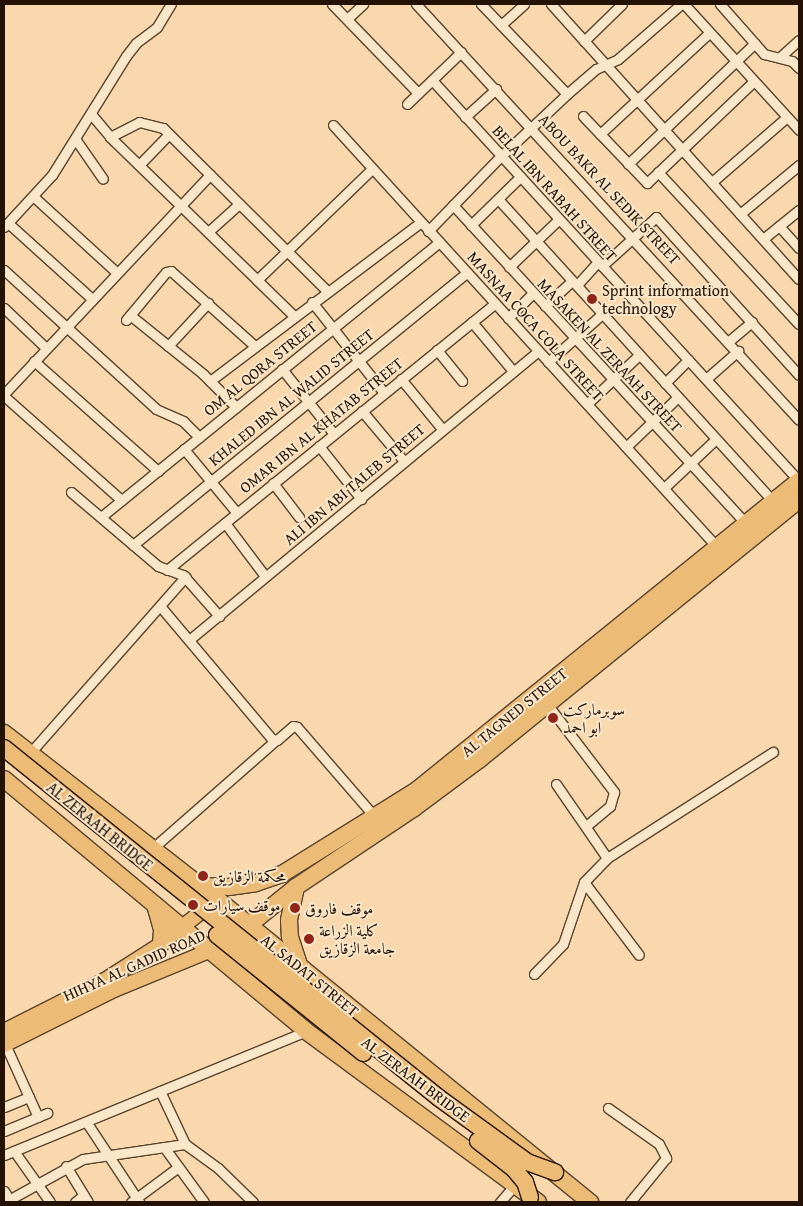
<!DOCTYPE html>
<html>
<head>
<meta charset="utf-8">
<style>
  body { margin:0 }
  #map { position:relative; width:803px; height:1206px; overflow:hidden; background:#f8d8ac; font-family:"Gentium Book Plus",Amiri,serif }
  div>[style] { position:absolute }
  [style*='--x'] { left:calc(var(--x)*1px); top:calc(var(--y)*1px); width:calc(var(--w)*1px); rotate:calc(var(--a)*1deg) }
  .roads { filter:drop-shadow(1px 0 #59442e) drop-shadow(-1px 0 #59442e) drop-shadow(0 1px #59442e) drop-shadow(0 -1px #59442e) }
  .street>* { height:9px; margin:-4.5px; padding:0 4.5px; transform-origin:4.5px; border-radius:4.5px; background:#fae6c9 }
  .primary>* { height:14px; margin:-7px; padding:0 7px; transform-origin:7px; border-radius:7px; background:#ecbc76 }
  .highway>* { height:16px; margin:-8px; padding:0 8px; transform-origin:8px; border-radius:8px; background:#ecbc76 }
  .bridges { filter:drop-shadow(1px 0 #241204) drop-shadow(-1px 0 #241204) drop-shadow(0 1px #241204) drop-shadow(0 -1px #241204) }
  .highway-bridge>* { height:16px; margin:-8px; padding:0 8px; transform-origin:8px; border-radius:8px; background:#ecbc76 }
  .dots>* { width:14px; height:14px; translate:-50% -50%; box-sizing:border-box; border:2px solid #fae6c9; border-radius:50% }
  span { translate:-50% -50%; white-space:nowrap; text-align:center; line-height:1.15; -webkit-text-stroke:4px #fae6c9; paint-order:stroke }
  .street-label { font-size:16px; color:#241204 }
  .poi-label { font-size:16px; color:#241204 }
  .left { translate:0 -50%; text-align:left }
  .frame { position:absolute; inset:0; border:5px solid #241204; pointer-events:none }
</style>
</head>
<body>
<div id="map">
  <div class="roads">
    <div class="street">
      <i style="--x:332;--y:4;--w:124;--a:46"></i>
      <i style="--x:416;--y:4;--w:565;--a:47.37"></i>
      <i style="--x:481;--y:4;--w:124;--a:46.3"></i>
      <i style="--x:551;--y:4;--w:370;--a:48"></i>
      <i style="--x:684;--y:4;--w:171;--a:47.6"></i>
      <i style="--x:720;--y:4;--w:67;--a:48.7"></i>
      <i style="--x:764;--y:54;--w:29;--a:14"></i>
      <i style="--x:792;--y:61;--w:10;--a:45"></i>
      <i style="--x:347;--y:19;--w:22;--a:-43"></i>
      <i style="--x:501;--y:25;--w:31;--a:-42"></i>
      <i style="--x:584;--y:41;--w:53;--a:-44.2"></i>
      <i style="--x:780;--y:57;--w:25;--a:-42"></i>
      <i style="--x:432;--y:80;--w:544;--a:47.53"></i>
      <i style="--x:407;--y:104;--w:75;--a:-43.9"></i>
      <i style="--x:91;--y:114;--w:30;--a:50"></i>
      <i style="--x:110;--y:137;--w:257;--a:44.2"></i>
      <i style="--x:583;--y:116;--w:93;--a:46.3"></i>
      <i style="--x:647;--y:183;--w:146;--a:-43.6"></i>
      <i style="--x:465;--y:117;--w:42;--a:-42.1"></i>
      <i style="--x:333;--y:125;--w:571;--a:47.7"></i>
      <i style="--x:600;--y:134;--w:149;--a:-42.8"></i>
      <i style="--x:110;--y:137;--w:33;--a:-27"></i>
      <i style="--x:139;--y:122;--w:25;--a:14"></i>
      <i style="--x:163;--y:128;--w:231;--a:44.8"></i>
      <i style="--x:76;--y:140;--w:47;--a:55.3"></i>
      <i style="--x:628;--y:164;--w:175;--a:-43.6"></i>
      <i style="--x:139;--y:165;--w:43;--a:-45.9"></i>
      <i style="--x:658;--y:172;--w:207;--a:47.2"></i>
      <i style="--x:712;--y:182;--w:99;--a:-40.9"></i>
      <i style="--x:34;--y:197;--w:111;--a:42.4"></i>
      <i style="--x:498;--y:199;--w:410;--a:47.7"></i>
      <i style="--x:453;--y:205;--w:433;--a:47.4"></i>
      <i style="--x:740;--y:214;--w:77;--a:-39.7"></i>
      <i style="--x:8;--y:223;--w:113;--a:42.1"></i>
      <i style="--x:471;--y:225;--w:69;--a:-44.4"></i>
      <i style="--x:779;--y:226;--w:30;--a:48"></i>
      <i style="--x:4;--y:227;--w:71;--a:-47.3"></i>
      <i style="--x:52;--y:175;--w:140;--a:-58.1"></i>
      <i style="--x:126;--y:56;--w:16;--a:-52"></i>
      <i style="--x:136;--y:43;--w:26;--a:-37"></i>
      <i style="--x:157;--y:27;--w:27;--a:-59"></i>
      <i style="--x:428;--y:231;--w:105;--a:-45.8"></i>
      <i style="--x:501;--y:156;--w:91;--a:-43.2"></i>
      <i style="--x:567;--y:94;--w:38;--a:-41"></i>
      <i style="--x:596;--y:69;--w:24;--a:-24"></i>
      <i style="--x:618;--y:59;--w:84;--a:-41.1"></i>
      <i style="--x:208;--y:232;--w:42;--a:-42.1"></i>
      <i style="--x:763;--y:239;--w:46;--a:-38.9"></i>
      <i style="--x:602;--y:266;--w:73;--a:-42.2"></i>
      <i style="--x:656;--y:217;--w:213;--a:47.9"></i>
      <i style="--x:509;--y:267;--w:69;--a:-43.8"></i>
      <i style="--x:4;--y:270;--w:206;--a:42.4"></i>
      <i style="--x:156;--y:409;--w:30;--a:24"></i>
      <i style="--x:183;--y:421;--w:23;--a:45"></i>
      <i style="--x:257;--y:280;--w:160;--a:-44"></i>
      <i style="--x:577;--y:285;--w:31;--a:-48"></i>
      <i style="--x:312;--y:302;--w:116;--a:51.6"></i>
      <i style="--x:545;--y:306;--w:37;--a:-43"></i>
      <i style="--x:4;--y:308;--w:58;--a:43.6"></i>
      <i style="--x:130;--y:315;--w:94;--a:38.9"></i>
      <i style="--x:203;--y:374;--w:47;--a:45"></i>
      <i style="--x:508;--y:318;--w:35;--a:-45"></i>
      <i style="--x:126;--y:320;--w:62;--a:-50.2"></i>
      <i style="--x:166;--y:272;--w:5;--a:-11"></i>
      <i style="--x:171;--y:271;--w:113;--a:41.8"></i>
      <i style="--x:472;--y:322;--w:64;--a:50.1"></i>
      <i style="--x:729;--y:341;--w:30;--a:-40"></i>
      <i style="--x:168;--y:346;--w:59;--a:-47.1"></i>
      <i style="--x:437;--y:350;--w:40;--a:51"></i>
      <i style="--x:34;--y:361;--w:166;--a:41.6"></i>
      <i style="--x:548;--y:362;--w:72;--a:-41.6"></i>
      <i style="--x:282;--y:369;--w:83;--a:51.3"></i>
      <i style="--x:401;--y:379;--w:65;--a:50.6"></i>
      <i style="--x:706;--y:379;--w:43;--a:-41.2"></i>
      <i style="--x:210;--y:381;--w:264;--a:-37"></i>
      <i style="--x:665;--y:383;--w:33;--a:-45"></i>
      <i style="--x:4;--y:394;--w:301;--a:-46.8"></i>
      <i style="--x:4;--y:396;--w:157;--a:41.6"></i>
      <i style="--x:587;--y:404;--w:71;--a:-43.3"></i>
      <i style="--x:362;--y:411;--w:65;--a:50"></i>
      <i style="--x:319;--y:446;--w:68;--a:51.6"></i>
      <i style="--x:626;--y:447;--w:72;--a:-43.9"></i>
      <i style="--x:184;--y:449;--w:83;--a:50.4"></i>
      <i style="--x:273;--y:483;--w:43;--a:52.6"></i>
      <i style="--x:664;--y:488;--w:71;--a:-43.3"></i>
      <i style="--x:71;--y:492;--w:114;--a:40.4"></i>
      <i style="--x:158;--y:566;--w:27;--a:20"></i>
      <i style="--x:183;--y:575;--w:55;--a:48.7"></i>
      <i style="--x:101;--y:517;--w:436;--a:-39.1"></i>
      <i style="--x:225;--y:523;--w:66;--a:53"></i>
      <i style="--x:133;--y:545;--w:431;--a:-39.2"></i>
      <i style="--x:167;--y:570;--w:423;--a:-39.1"></i>
      <i style="--x:160;--y:606;--w:174;--a:49.9"></i>
      <i style="--x:272;--y:739;--w:5;--a:11"></i>
      <i style="--x:277;--y:740;--w:21;--a:-41"></i>
      <i style="--x:293;--y:726;--w:4;--a:14"></i>
      <i style="--x:297;--y:727;--w:119;--a:49.1"></i>
      <i style="--x:189;--y:640;--w:453;--a:-39.6"></i>
      <i style="--x:547;--y:704;--w:111;--a:52.7"></i>
      <i style="--x:614;--y:792;--w:15;--a:106"></i>
      <i style="--x:610;--y:806;--w:30;--a:140"></i>
      <i style="--x:30;--y:753;--w:235;--a:-48.6"></i>
      <i style="--x:556;--y:784;--w:90;--a:55.4"></i>
      <i style="--x:153;--y:848;--w:162;--a:-41.3"></i>
      <i style="--x:584;--y:882;--w:91;--a:53"></i>
      <i style="--x:534;--y:974;--w:42;--a:-46"></i>
      <i style="--x:563;--y:944;--w:65;--a:-71.3"></i>
      <i style="--x:584;--y:882;--w:33;--a:-46"></i>
      <i style="--x:607;--y:858;--w:197;--a:-32.6"></i>
      <i style="--x:5;--y:1044;--w:80;--a:65.7"></i>
      <i style="--x:160;--y:1091;--w:59;--a:64.7"></i>
      <i style="--x:185;--y:1144;--w:41;--a:36"></i>
      <i style="--x:218;--y:1168;--w:49;--a:44.2"></i>
      <i style="--x:4;--y:1107;--w:27;--a:-22"></i>
      <i style="--x:608;--y:1108;--w:62;--a:35.2"></i>
      <i style="--x:659;--y:1144;--w:16;--a:63"></i>
      <i style="--x:666;--y:1158;--w:57;--a:129.3"></i>
      <i style="--x:87;--y:1123;--w:95;--a:56.6"></i>
      <i style="--x:4;--y:1131;--w:47;--a:-22.7"></i>
      <i style="--x:164;--y:1147;--w:68;--a:54"></i>
      <i style="--x:14;--y:1151;--w:62;--a:54.8"></i>
      <i style="--x:4;--y:1155;--w:326;--a:-22.3"></i>
      <i style="--x:66;--y:1166;--w:42;--a:58.6"></i>
      <i style="--x:4;--y:1191;--w:13;--a:58"></i>
      <i style="--x:5;--y:1202;--w:89;--a:-28.9"></i>
      <i style="--x:83;--y:1159;--w:103;--a:-8.4"></i>
      <i style="--x:75;--y:1202;--w:11;--a:-38"></i>
      <i style="--x:131;--y:1202;--w:57;--a:-36.5"></i>
      <i style="--x:500;--y:1202;--w:21;--a:-49"></i>
    </div>
    <div class="primary">
      <i style="--x:4;--y:1031;--w:113;--a:-26.8"></i>
      <i style="--x:105;--y:980;--w:67;--a:-32.7"></i>
      <i style="--x:161;--y:944;--w:64;--a:-38.7"></i>
      <i style="--x:4;--y:1045;--w:123;--a:-26.6"></i>
      <i style="--x:114;--y:990;--w:113;--a:-22.3"></i>
    </div>
    <div class="highway">
      <i style="--x:4;--y:733;--w:270;--a:37.9"></i>
      <i style="--x:217;--y:899;--w:481;--a:39.1"></i>
      <i style="--x:4;--y:779;--w:393;--a:39.8"></i>
      <i style="--x:306;--y:1031;--w:288;--a:36.4"></i>
      <i style="--x:201;--y:886;--w:28;--a:2"></i>
      <i style="--x:229;--y:887;--w:27;--a:-8"></i>
      <i style="--x:256;--y:883;--w:28;--a:-19"></i>
      <i style="--x:282;--y:874;--w:159;--a:-31.9"></i>
      <i style="--x:417;--y:790;--w:491;--a:-39"></i>
      <i style="--x:296;--y:887;--w:34;--a:102"></i>
      <i style="--x:289;--y:920;--w:17;--a:87"></i>
      <i style="--x:290;--y:937;--w:32;--a:72"></i>
      <i style="--x:155;--y:905;--w:26;--a:74"></i>
      <i style="--x:162;--y:930;--w:14;--a:94"></i>
      <i style="--x:249;--y:925;--w:60;--a:-39"></i>
      <i style="--x:296;--y:887;--w:142;--a:-33.8"></i>
      <i style="--x:414;--y:808;--w:82;--a:-36.6"></i>
      <i style="--x:480;--y:759;--w:411;--a:-39.1"></i>
    </div>
  </div>
  <div class="bridges">
    <div class="highway-bridge">
      <i style="--x:4;--y:748;--w:558;--a:38.82"></i>
      <i style="--x:439;--y:1098;--w:109;--a:36"></i>
      <i style="--x:527;--y:1162;--w:30;--a:20"></i>
      <i style="--x:217;--y:935;--w:188;--a:38.9"></i>
      <i style="--x:478;--y:1141;--w:46;--a:37.9"></i>
      <i style="--x:514;--y:1169;--w:17;--a:50"></i>
      <i style="--x:525;--y:1182;--w:16;--a:72"></i>
    </div>
  </div>
  <div class="dots">
    <i style="left:592px;top:299px;background:#8f2418"></i>
    <i style="left:553px;top:718px;background:#8f2418"></i>
    <i style="left:203px;top:876px;background:#8f2418"></i>
    <i style="left:193px;top:905px;background:#8f2418"></i>
    <i style="left:295px;top:908px;background:#8f2418"></i>
    <i style="left:309px;top:939px;background:#8f2418"></i>
  </div>
  <div class="street-label">
    <span style="left:610px;top:189px;rotate:47deg">ABOU BAKR AL SEDIK STREET</span>
    <span style="left:555px;top:193px;rotate:48deg">BELAL IBN RABAH STREET</span>
    <span style="left:536px;top:326px;rotate:48deg">MASNAA COCA COLA STREET</span>
    <span style="left:610px;top:355px;rotate:47deg">MASAKEN AL ZERAAH STREET</span>
    <span style="left:260px;top:368px;rotate:-39deg">OM AL QORA STREET</span>
    <span style="left:291px;top:397px;rotate:-39deg">KHALED IBN AL WALID STREET</span>
    <span style="left:321px;top:425px;rotate:-39deg">OMAR IBN AL KHATAB STREET</span>
    <span style="left:354px;top:484px;rotate:-40deg">ALI IBN ABI TALEB STREET</span>
    <span style="left:514px;top:712px;rotate:-39deg">AL TAGNED STREET</span>
    <span style="left:100px;top:826px;rotate:39deg">AL ZERAAH BRIDGE</span>
    <span style="left:134px;top:965px;rotate:-24deg">HIHYA AL GADID ROAD</span>
    <span style="left:310px;top:975px;rotate:39deg">AL SADAT STREET</span>
    <span style="left:416px;top:1079px;rotate:37deg">AL ZERAAH BRIDGE</span>
  </div>
  <div class="poi-label">
    <span class="left" style="left:602px;top:299px">Sprint information<br>technology</span>
    <span class="left" style="left:563px;top:718px">سوبرماركت<br>ابو احمد</span>
    <span class="left" style="left:213px;top:876px">محكمة الزقازيق</span>
    <span class="left" style="left:203px;top:905px">موقف سيارات</span>
    <span class="left" style="left:305px;top:908px">موقف فاروق</span>
    <span class="left" style="left:319px;top:939px">كلية الزراعة<br>جامعة الزقازيق</span>
  </div>
  <div class="frame"></div>
</div>
</body>
</html>
